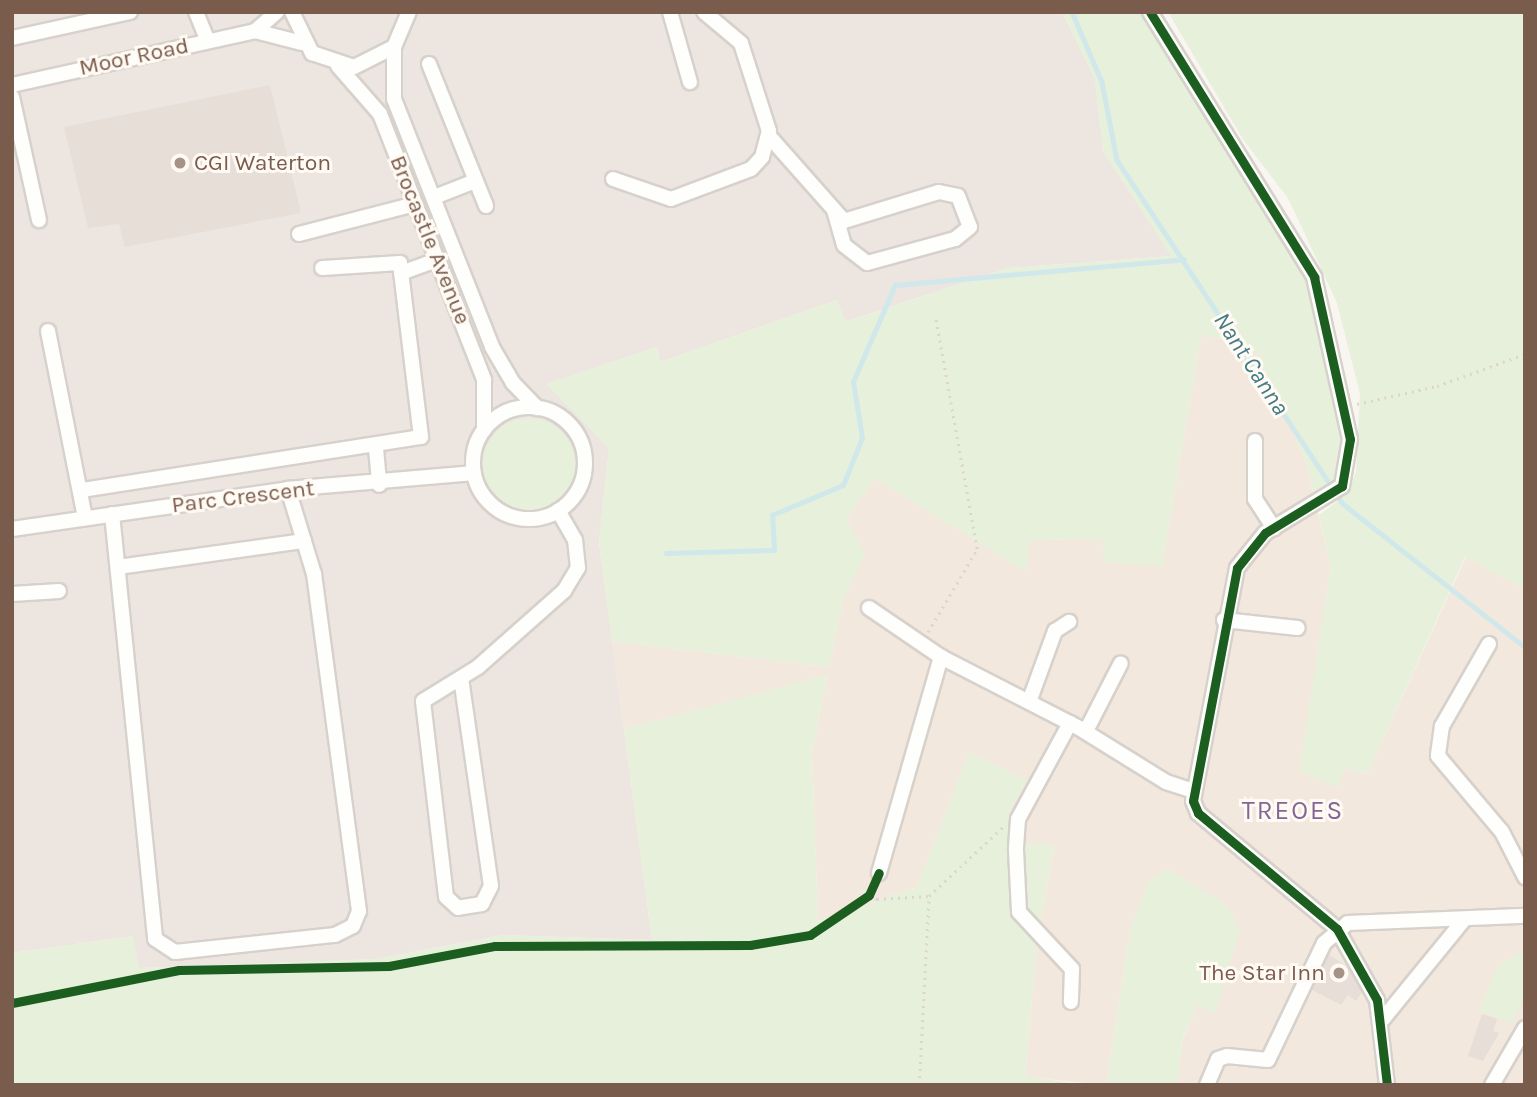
<!DOCTYPE html>
<html>
<head>
<meta charset="utf-8">
<style>
  body { margin:0 }
  #map { position:relative; width:1537px; height:1097px; overflow:hidden; background:#f9f5f0; font-family:Karla,sans-serif }
  div>[style] { position:absolute }
  [style*='--x'] { left:calc(var(--x)*1px); top:calc(var(--y)*1px); width:calc(var(--w)*1px); rotate:calc(var(--a)*1deg) }
  .residential>* { inset:0; background:#f2e8de }
  .industrial>* { inset:0; background:#ede5e0 }
  .green>* { inset:0; background:#e7f0db }
  .round { border-radius:50% }
  .stream>* { height:4.5px; margin:-2.25px; padding:0 2.25px; transform-origin:2.25px; border-radius:2.25px; background:#d0e8ea }
  .building>* { inset:0; background:#e6ded7 }
  .path>* { height:2.5px; margin-top:-1.25px; transform-origin:0; background:repeating-linear-gradient(90deg,#dcd5d0 0 2px,transparent 0 7px) }
  .roads { filter:drop-shadow(2px 0 #d7d1cb) drop-shadow(-2px 0 #d7d1cb) drop-shadow(0 2px #d7d1cb) drop-shadow(0 -2px #d7d1cb) }
  .minor>* { height:14px; margin:-7px; padding:0 7px; transform-origin:7px; border-radius:7px; background:#fefefd }
  .minor>.ring { margin:-7px; padding:0; box-sizing:content-box; background:none; border:14px solid #fefefd; border-radius:50% }
  .cycleway>* { height:9px; margin:-4.5px; padding:0 4.5px; transform-origin:4.5px; border-radius:4.5px; background:#1b5e20 }
  .dots>* { width:19px; height:19px; translate:-50% -50%; box-sizing:border-box; border:4px solid #fffaf3; border-radius:50% }
  span { translate:-50% -50%; white-space:nowrap; text-align:center; line-height:1.15; -webkit-text-stroke:6px #fffaf3; paint-order:stroke }
  .street-label { font-size:23px; color:#7a5c4d }
  .poi-label { font-size:23px; color:#7a5c4d }
  .left { translate:0 -50%; text-align:left }
  .right { translate:-100% -50%; text-align:right }
  .water-label { font-size:24px; color:#437c86; font-style:italic }
  .quarter-label { font-size:26px; color:#846695; letter-spacing:2px }
  .frame { position:absolute; inset:0; border:14px solid #7a5c4d; pointer-events:none }
</style>
</head>
<body>
<div id="map">
  <div class="residential">
    <i style="clip-path:polygon(1201px 334px,1255px 348px,1306px 461px,1331px 567px,1300px 772px,1339px 786px,1344px 769px,1367px 774px,1466px 557px,1525px 589px,1525px 1085px,1177px 1085px,1182px 1041px,1198px 1004px,1216px 1013px,1131px 926px,1106px 1085px,1025px 1077px,1036px 951px,1054px 846px,1011px 842px,1009px 813px,969px 753px,917px 887px,818px 921px,812px 752px,827px 676px,624px 729px,612px 641px,829px 667px,842px 602px,864px 554px,846px 519px,875px 478px,1026px 571px,1028px 540px,1102px 539px,1162px 566px)"></i>
  </div>
  <div class="industrial">
    <i style="clip-path:polygon(12px 12px,1062px 12px,1095px 79px,1103px 151px,1172px 256px,1008px 268px,845px 322px,837px 300px,660px 362px,657px 347px,547px 384px,609px 448px,599px 542px,652px 940px,503px 935px,376px 959px,139px 968px,132px 936px,12px 953px)"></i>
  </div>
  <div class="green">
    <i style="clip-path:polygon(1062px 12px,1142px 12px,1297px 260px,1313px 296px,1346px 443px,1336px 481px,1314px 496px,1306px 461px,1255px 348px,1201px 334px,1162px 566px,1104px 562px,1102px 539px,1029px 540px,1026px 572px,875px 478px,846px 519px,865px 554px,842px 602px,829px 667px,612px 641px,599px 542px,609px 448px,546px 384px,657px 347px,660px 362px,837px 300px,846px 322px,1008px 268px,1171px 256px,1103px 151px,1095px 79px)"></i>
    <i style="clip-path:polygon(1168px 12px,1525px 12px,1525px 589px,1465px 557px,1367px 774px,1344px 769px,1339px 787px,1299px 772px,1331px 567px,1319px 515px,1346px 495px,1356px 472px,1360px 394px,1337px 303px,1288px 198px,1244px 141px)"></i>
    <i class="round" style="left:483px;top:418px;width:92px;height:92px"></i>
    <i style="clip-path:polygon(827px 675px,812px 752px,818px 921px,917px 887px,969px 752px,1027px 780px,1009px 813px,1011px 842px,1054px 845px,1036px 951px,1025px 1076px,1084px 1085px,12px 1085px,12px 953px,133px 936px,139px 968px,376px 959px,503px 935px,652px 940px,624px 729px)"></i>
    <i style="clip-path:polygon(1167px 869px,1227px 905px,1240px 929px,1215px 1014px,1198px 1004px,1182px 1040px,1177px 1085px,1106px 1085px,1131px 926px,1150px 880px)"></i>
    <i style="clip-path:polygon(1525px 949px,1525px 995px,1512px 1023px,1478px 1011px,1499px 965px)"></i>
  </div>
  <div class="stream">
    <i style="--x:1072;--y:12;--w:76;--a:66.8"></i>
    <i style="--x:1102;--y:82;--w:79;--a:79.1"></i>
    <i style="--x:1117;--y:160;--w:410;--a:56.7"></i>
    <i style="--x:1342;--y:503;--w:233;--a:38.2"></i>
    <i style="--x:666;--y:553;--w:108;--a:-1.6"></i>
    <i style="--x:774;--y:550;--w:35;--a:-93"></i>
    <i style="--x:772;--y:515;--w:77;--a:-22.9"></i>
    <i style="--x:843;--y:485;--w:51;--a:-68"></i>
    <i style="--x:862;--y:438;--w:57;--a:-99.1"></i>
    <i style="--x:853;--y:382;--w:106;--a:-66.6"></i>
    <i style="--x:895;--y:285;--w:290;--a:-5.1"></i>
  </div>
  <div class="building">
    <i style="clip-path:polygon(270px 85px,301px 213px,125px 247px,119px 224px,88px 228px,64px 127px)"></i>
    <i style="clip-path:polygon(1329px 955px,1347px 966px,1362px 992px,1356px 1001px,1348px 995px,1341px 1005px,1312px 990px)"></i>
    <i style="clip-path:polygon(1482px 1014px,1497px 1019px,1493px 1031px,1499px 1033px,1483px 1061px,1468px 1056px)"></i>
  </div>
  <div class="path">
    <i style="--x:1357;--y:404;--w:82;--a:-12.7"></i>
    <i style="--x:1437;--y:386;--w:94;--a:-20"></i>
    <i style="--x:928;--y:632;--w:96;--a:-59.4"></i>
    <i style="--x:977;--y:549;--w:233;--a:-100.2"></i>
    <i style="--x:870;--y:894;--w:9;--a:36"></i>
    <i style="--x:877;--y:899;--w:52;--a:-3.3"></i>
    <i style="--x:929;--y:896;--w:103;--a:-43"></i>
    <i style="--x:919;--y:1085;--w:189;--a:-87"></i>
  </div>
  <div class="roads">
    <div class="minor">
      <i style="--x:196;--y:12;--w:31;--a:68"></i>
      <i style="--x:292;--y:12;--w:46;--a:64"></i>
      <i style="--x:312;--y:53;--w:44;--a:18.4"></i>
      <i style="--x:354;--y:67;--w:45;--a:-26.6"></i>
      <i style="--x:394;--y:47;--w:38;--a:-67"></i>
      <i style="--x:670;--y:12;--w:73;--a:74.1"></i>
      <i style="--x:1150;--y:12;--w:312;--a:58.2"></i>
      <i style="--x:1314;--y:277;--w:166;--a:77.5"></i>
      <i style="--x:1350;--y:439;--w:48;--a:99.7"></i>
      <i style="--x:1342;--y:486;--w:90;--a:148.6"></i>
      <i style="--x:1265;--y:533;--w:45;--a:128.7"></i>
      <i style="--x:1237;--y:568;--w:237;--a:100.7"></i>
      <i style="--x:1193;--y:801;--w:13;--a:67"></i>
      <i style="--x:1198;--y:813;--w:181;--a:39.8"></i>
      <i style="--x:1337;--y:929;--w:81;--a:60.6"></i>
      <i style="--x:1377;--y:1000;--w:86;--a:83.3"></i>
      <i style="--x:255;--y:31;--w:29;--a:-41"></i>
      <i style="--x:12;--y:38;--w:121;--a:-12.4"></i>
      <i style="--x:394;--y:47;--w:52;--a:90"></i>
      <i style="--x:394;--y:99;--w:267;--a:68.4"></i>
      <i style="--x:492;--y:347;--w:42;--a:59.7"></i>
      <i style="--x:513;--y:383;--w:35;--a:46"></i>
      <i style="--x:429;--y:64;--w:153;--a:68.1"></i>
      <i style="--x:338;--y:66;--w:64;--a:48.8"></i>
      <i style="--x:380;--y:114;--w:286;--a:68.6"></i>
      <i style="--x:484;--y:380;--w:50;--a:90"></i>
      <i style="--x:12;--y:85;--w:249;--a:-12.5"></i>
      <i style="--x:255;--y:31;--w:49;--a:14.3"></i>
      <i style="--x:12;--y:97;--w:126;--a:77.6"></i>
      <i style="--x:768;--y:135;--w:115;--a:48.5"></i>
      <i style="--x:844;--y:221;--w:99;--a:-17"></i>
      <i style="--x:939;--y:192;--w:19;--a:12"></i>
      <i style="--x:958;--y:196;--w:33;--a:69"></i>
      <i style="--x:970;--y:227;--w:19;--a:141"></i>
      <i style="--x:955;--y:239;--w:91;--a:164.7"></i>
      <i style="--x:867;--y:263;--w:29;--a:-142"></i>
      <i style="--x:844;--y:245;--w:35;--a:-106"></i>
      <i style="--x:613;--y:179;--w:61;--a:19"></i>
      <i style="--x:671;--y:199;--w:85;--a:-20.6"></i>
      <i style="--x:751;--y:169;--w:16;--a:-47"></i>
      <i style="--x:762;--y:157;--w:27;--a:-75"></i>
      <i style="--x:769;--y:131;--w:92;--a:-107.7"></i>
      <i style="--x:741;--y:43;--w:48;--a:-140"></i>
      <i style="--x:437;--y:196;--w:41;--a:-21.5"></i>
      <i style="--x:299;--y:234;--w:120;--a:-14.5"></i>
      <i style="--x:401;--y:273;--w:38;--a:-20"></i>
      <i style="--x:48;--y:331;--w:191;--a:78.8"></i>
      <i class="ring" style="left:473px;top:407px;width:98px;height:98px"></i>
      <i style="--x:1255;--y:441;--w:58;--a:90"></i>
      <i style="--x:1255;--y:499;--w:35;--a:57"></i>
      <i style="--x:376;--y:448;--w:37;--a:85"></i>
      <i style="--x:82;--y:490;--w:343;--a:-8.9"></i>
      <i style="--x:421;--y:437;--w:175;--a:-96.9"></i>
      <i style="--x:400;--y:263;--w:78;--a:176.3"></i>
      <i style="--x:112;--y:514;--w:427;--a:84.2"></i>
      <i style="--x:155;--y:939;--w:24;--a:33"></i>
      <i style="--x:175;--y:952;--w:161;--a:-6.1"></i>
      <i style="--x:335;--y:935;--w:20;--a:-27"></i>
      <i style="--x:353;--y:926;--w:16;--a:-68"></i>
      <i style="--x:359;--y:911;--w:340;--a:-97.6"></i>
      <i style="--x:314;--y:574;--w:89;--a:-107"></i>
      <i style="--x:12;--y:529;--w:279;--a:-8.2"></i>
      <i style="--x:288;--y:489;--w:186;--a:-4.9"></i>
      <i style="--x:118;--y:567;--w:188;--a:-8"></i>
      <i style="--x:12;--y:594;--w:47;--a:-3.7"></i>
      <i style="--x:869;--y:608;--w:87;--a:34.2"></i>
      <i style="--x:941;--y:657;--w:155;--a:27.2"></i>
      <i style="--x:1079;--y:728;--w:102;--a:31.8"></i>
      <i style="--x:1166;--y:782;--w:26;--a:18"></i>
      <i style="--x:1224;--y:620;--w:74;--a:6.2"></i>
      <i style="--x:1489;--y:644;--w:95;--a:119.8"></i>
      <i style="--x:1442;--y:726;--w:30;--a:98"></i>
      <i style="--x:1438;--y:756;--w:99;--a:49.9"></i>
      <i style="--x:1502;--y:832;--w:51;--a:62.9"></i>
      <i style="--x:461;--y:678;--w:210;--a:81.8"></i>
      <i style="--x:491;--y:886;--w:20;--a:117"></i>
      <i style="--x:482;--y:904;--w:24;--a:171"></i>
      <i style="--x:458;--y:908;--w:16;--a:-137"></i>
      <i style="--x:446;--y:897;--w:197;--a:-96.7"></i>
      <i style="--x:423;--y:701;--w:65;--a:-31.7"></i>
      <i style="--x:478;--y:667;--w:115;--a:-41.5"></i>
      <i style="--x:564;--y:591;--w:27;--a:-59"></i>
      <i style="--x:578;--y:568;--w:28;--a:-96"></i>
      <i style="--x:575;--y:540;--w:34;--a:-120"></i>
      <i style="--x:1029;--y:702;--w:76;--a:-69.9"></i>
      <i style="--x:1055;--y:631;--w:17;--a:-33"></i>
      <i style="--x:1070;--y:723;--w:109;--a:118.4"></i>
      <i style="--x:1018;--y:819;--w:31;--a:94"></i>
      <i style="--x:1016;--y:850;--w:62;--a:87.2"></i>
      <i style="--x:1019;--y:912;--w:78;--a:47.1"></i>
      <i style="--x:1072;--y:969;--w:33;--a:92"></i>
      <i style="--x:1086;--y:731;--w:76;--a:-62.8"></i>
      <i style="--x:879;--y:873;--w:225;--a:-74"></i>
      <i style="--x:1383;--y:1019;--w:127;--a:-50.8"></i>
      <i style="--x:1207;--y:1085;--w:28;--a:-67"></i>
      <i style="--x:1218;--y:1059;--w:9;--a:-18"></i>
      <i style="--x:1227;--y:1056;--w:41;--a:5.6"></i>
      <i style="--x:1268;--y:1060;--w:130;--a:-64.4"></i>
      <i style="--x:1324;--y:943;--w:31;--a:-40"></i>
      <i style="--x:1348;--y:923;--w:177;--a:-2.3"></i>
      <i style="--x:1492;--y:1085;--w:66;--a:-59.9"></i>
    </div>
  </div>
  <div class="cycleway">
    <i style="--x:1150;--y:12;--w:312;--a:58.2"></i>
    <i style="--x:1314;--y:277;--w:166;--a:77.5"></i>
    <i style="--x:1350;--y:439;--w:48;--a:99.7"></i>
    <i style="--x:1342;--y:486;--w:90;--a:148.6"></i>
    <i style="--x:1265;--y:533;--w:45;--a:128.7"></i>
    <i style="--x:1237;--y:568;--w:237;--a:100.7"></i>
    <i style="--x:1193;--y:801;--w:13;--a:67"></i>
    <i style="--x:1198;--y:813;--w:181;--a:39.8"></i>
    <i style="--x:1337;--y:929;--w:81;--a:60.6"></i>
    <i style="--x:1377;--y:1000;--w:86;--a:83.3"></i>
    <i style="--x:12;--y:1003;--w:170;--a:-11.2"></i>
    <i style="--x:179;--y:970;--w:210;--a:-1.1"></i>
    <i style="--x:389;--y:966;--w:108;--a:-10.7"></i>
    <i style="--x:495;--y:946;--w:255;--a:-0.2"></i>
    <i style="--x:750;--y:945;--w:61;--a:-9.5"></i>
    <i style="--x:810;--y:935;--w:71;--a:-34.1"></i>
    <i style="--x:869;--y:895;--w:24;--a:-66"></i>
  </div>
  <div class="dots">
    <i style="left:180px;top:163px;background:#a69286"></i>
    <i style="left:1339px;top:973px;background:#a69286"></i>
  </div>
  <div class="street-label">
    <span style="left:134px;top:57px;rotate:-12deg">Moor Road</span>
    <span style="left:430px;top:240px;rotate:68deg">Brocastle Avenue</span>
    <span style="left:243px;top:497px;rotate:-7deg">Parc Crescent</span>
  </div>
  <div class="poi-label">
    <span class="left" style="left:194px;top:163px">CGI Waterton</span>
    <span class="right" style="left:1325px;top:973px">The Star Inn</span>
  </div>
  <div class="water-label">
    <span style="left:1251px;top:364px;rotate:57deg">Nant Canna</span>
  </div>
  <div class="quarter-label">
    <span style="left:1293px;top:811px">TREOES</span>
  </div>
  <div class="frame"></div>
</div>
</body>
</html>
